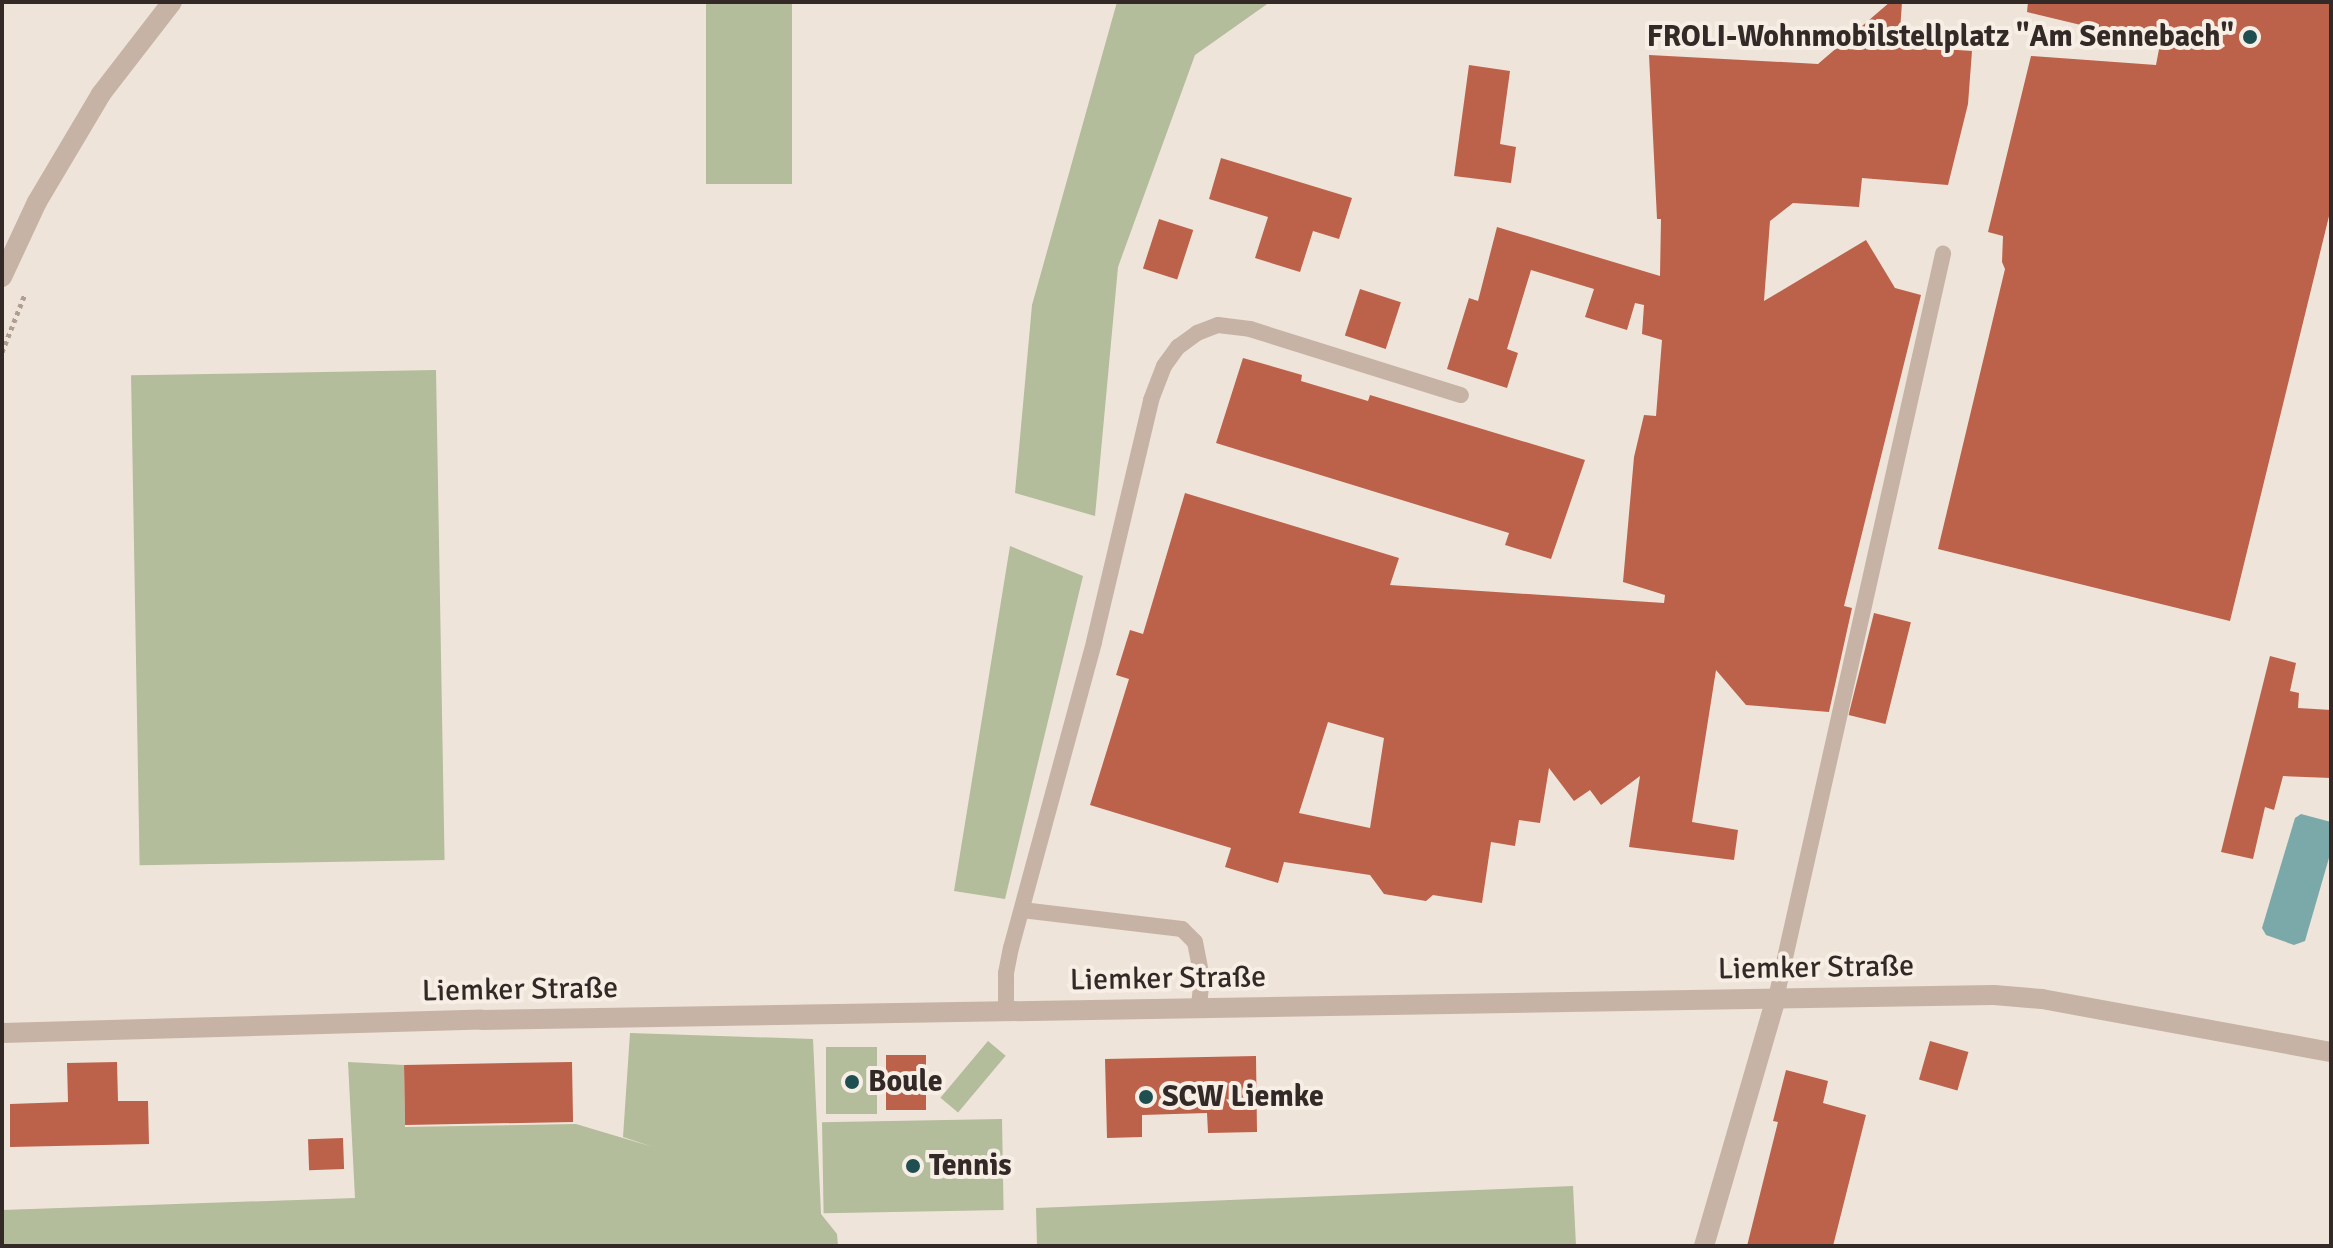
<!DOCTYPE html>
<html>
<head>
<meta charset="utf-8">
<style>
  body { margin:0 }
  #map { position:relative; width:2333px; height:1248px; overflow:hidden; background:#efe4d9; font-family:Signika,sans-serif }
  div>[style] { position:absolute }
  [style*='--x'] { left:calc(var(--x)*1px); top:calc(var(--y)*1px); width:calc(var(--w)*1px); rotate:calc(var(--a)*1deg) }
  .green>* { inset:0; background:#b3bc9b; transform-origin:0 0 }
  .water>* { inset:0; background:#7ba9aa }
  .building>* { inset:0; background:#bc614a; transform-origin:0 0 }
  .path>* { height:5px; margin-top:-2.5px; transform-origin:0; background:repeating-linear-gradient(90deg,#b19e91 0 4px,transparent 0 8px) }
  .service>* { height:16px; margin:-8px; padding:0 8px; transform-origin:8px; border-radius:8px; background:#c6b3a6 }
  .minor>* { height:20px; margin:-10px; padding:0 10px; transform-origin:10px; border-radius:10px; background:#c6b3a6 }
  .tertiary>* { height:20px; margin:-10px; padding:0 10px; transform-origin:10px; border-radius:10px; background:#c6b3a6 }
  .dots>* { width:22px; height:22px; translate:-50% -50%; box-sizing:border-box; border:4px solid #f7eee5; border-radius:50% }
  span { translate:-50% -50%; white-space:nowrap; text-align:center; line-height:1.15; -webkit-text-stroke:8px #f7eee5; paint-order:stroke }
  .poi-label { font-size:30px; color:#332a27; font-weight:700 }
  .right { translate:-100% -50%; text-align:right }
  .left { translate:0 -50%; text-align:left }
  .street-label { font-size:30px; color:#332a27 }
  .frame { position:absolute; inset:0; border:4px solid #332a27; pointer-events:none }
</style>
</head>
<body>
<div id="map">
  <div class="green">
    <i style="left:706px;top:2px;width:86px;height:182px"></i>
    <i style="clip-path:polygon(1117px 2px,1270px 2px,1195px 55px,1118px 267px,1095px 516px,1015px 493px,1032px 305px)"></i>
    <i style="left:436px;top:370px;width:490px;height:305px;rotate:89deg"></i>
    <i style="clip-path:polygon(1010px 546px,1083px 576px,1005px 899px,954px 891px)"></i>
    <i style="clip-path:polygon(630px 1033px,813px 1039px,821px 1214px,837px 1234px,838px 1246px,2px 1246px,2px 1210px,355px 1198px,348px 1062px,404px 1065px,405px 1127px,576px 1124px,653px 1147px,623px 1137px)"></i>
    <i style="left:988px;top:1041px;width:23px;height:74px;rotate:40deg"></i>
    <i style="left:877px;top:1047px;width:67px;height:51px;rotate:90deg"></i>
    <i style="left:1002px;top:1119px;width:91px;height:180px;rotate:89deg"></i>
    <i style="clip-path:polygon(1573px 1186px,1576px 1246px,1037px 1246px,1036px 1208px)"></i>
  </div>
  <div class="water">
    <i style="clip-path:polygon(2301px 814px,2331px 822px,2331px 851px,2305px 941px,2294px 945px,2266px 935px,2262px 928px,2295px 818px)"></i>
  </div>
  <div class="building">
    <i style="clip-path:polygon(evenodd,1890px 2px,1902px 2px,1899px 46px,1972px 51px,1968px 104px,1948px 185px,1862px 178px,1859px 207px,1793px 203px,1770px 221px,1764px 301px,1866px 240px,1895px 288px,1921px 295px,1844px 606px,1852px 608px,1829px 712px,1746px 705px,1716px 670px,1692px 822px,1738px 830px,1734px 860px,1629px 847px,1640px 776px,1601px 805px,1590px 790px,1574px 801px,1549px 768px,1540px 823px,1519px 820px,1515px 846px,1491px 842px,1482px 903px,1433px 895px,1426px 901px,1384px 894px,1370px 875px,1284px 862px,1278px 883px,1225px 867px,1231px 848px,1090px 805px,1129px 679px,1116px 675px,1130px 630px,1143px 634px,1185px 493px,1399px 558px,1390px 585px,1664px 603px,1665px 595px,1623px 582px,1634px 457px,1644px 415px,1656px 416px,1662px 340px,1642px 334px,1644px 305px,1635px 303px,1627px 330px,1585px 317px,1594px 289px,1531px 270px,1507px 349px,1518px 353px,1507px 388px,1447px 369px,1469px 298px,1478px 301px,1497px 227px,1660px 276px,1661px 219px,1657px 219px,1649px 55px,1818px 64px,1890px 2px,1328px 722px,1384px 738px,1370px 828px,1299px 813px,1328px 722px)"></i>
    <i style="clip-path:polygon(2028px 2px,2331px 2px,2331px 208px,2230px 621px,1938px 549px,2005px 269px,2002px 262px,2003px 236px,1988px 232px,2031px 56px,2156px 65px,2160px 44px,2027px 12px)"></i>
    <i style="clip-path:polygon(1469px 65px,1510px 71px,1500px 144px,1516px 147px,1511px 183px,1454px 176px)"></i>
    <i style="clip-path:polygon(1221px 158px,1352px 198px,1339px 239px,1313px 231px,1300px 272px,1255px 258px,1268px 217px,1209px 199px)"></i>
    <i style="left:1159px;top:219px;width:36px;height:52px;rotate:18deg"></i>
    <i style="left:1360px;top:289px;width:43px;height:49px;rotate:18deg"></i>
    <i style="clip-path:polygon(1243px 358px,1302px 375px,1301px 381px,1368px 401px,1370px 395px,1585px 460px,1551px 559px,1505px 545px,1509px 533px,1216px 443px)"></i>
    <i style="left:1874px;top:613px;width:38px;height:105px;rotate:14deg"></i>
    <i style="clip-path:polygon(2270px 656px,2296px 663px,2290px 691px,2299px 693px,2298px 708px,2331px 710px,2331px 778px,2283px 776px,2274px 810px,2265px 807px,2253px 859px,2221px 852px)"></i>
    <i style="left:1930px;top:1041px;width:40px;height:40px;rotate:16deg"></i>
    <i style="left:926px;top:1055px;width:55px;height:40px;rotate:90deg"></i>
    <i style="clip-path:polygon(1256px 1056px,1257px 1132px,1208px 1133px,1207px 1113px,1142px 1115px,1142px 1137px,1107px 1138px,1105px 1059px)"></i>
    <i style="clip-path:polygon(117px 1062px,118px 1101px,148px 1101px,149px 1144px,10px 1147px,10px 1104px,68px 1102px,67px 1063px)"></i>
    <i style="left:572px;top:1062px;width:60px;height:168px;rotate:89deg"></i>
    <i style="clip-path:polygon(1786px 1070px,1828px 1081px,1823px 1103px,1866px 1115px,1833px 1246px,1747px 1246px,1778px 1122px,1773px 1121px)"></i>
    <i style="left:343px;top:1138px;width:31px;height:35px;rotate:88deg"></i>
  </div>
  <div class="path">
    <i style="--x:2;--y:352;--w:62;--a:-68.4"></i>
  </div>
  <div class="service">
    <i style="--x:1022;--y:910;--w:161;--a:6.8"></i>
    <i style="--x:1182;--y:929;--w:18;--a:45"></i>
    <i style="--x:1195;--y:942;--w:36;--a:79"></i>
    <i style="--x:1202;--y:977;--w:31;--a:96"></i>
    <i style="--x:1776;--y:998;--w:763;--a:-77.35"></i>
    <i style="--x:1006;--y:1012;--w:39;--a:-90"></i>
    <i style="--x:1006;--y:973;--w:25;--a:-79"></i>
    <i style="--x:1011;--y:948;--w:317;--a:-74.8"></i>
    <i style="--x:1094;--y:642;--w:249;--a:-76.7"></i>
    <i style="--x:1151;--y:400;--w:36;--a:-69"></i>
    <i style="--x:1164;--y:366;--w:24;--a:-54"></i>
    <i style="--x:1178;--y:347;--w:24;--a:-36"></i>
    <i style="--x:1197;--y:333;--w:22;--a:-21"></i>
    <i style="--x:1218;--y:325;--w:32;--a:7"></i>
    <i style="--x:1250;--y:329;--w:221;--a:17.4"></i>
  </div>
  <div class="minor">
    <i style="--x:2;--y:1033;--w:480;--a:-1.6"></i>
    <i style="--x:482;--y:1020;--w:1512;--a:-0.95"></i>
    <i style="--x:1994;--y:995;--w:48;--a:4.8"></i>
    <i style="--x:2042;--y:999;--w:294;--a:10.4"></i>
    <i style="--x:1704;--y:1246;--w:258;--a:-73.8"></i>
  </div>
  <div class="tertiary">
    <i style="--x:2;--y:277;--w:83;--a:-65"></i>
    <i style="--x:37;--y:202;--w:126;--a:-59.3"></i>
    <i style="--x:101;--y:94;--w:116;--a:-52.3"></i>
  </div>
  <div class="dots">
    <i style="left:2250px;top:37px;background:#204f51"></i>
    <i style="left:852px;top:1082px;background:#204f51"></i>
    <i style="left:1146px;top:1097px;background:#204f51"></i>
    <i style="left:913px;top:1166px;background:#204f51"></i>
  </div>
  <div class="poi-label">
    <span class="right" style="left:2234px;top:37px">FROLI-Wohnmobilstellplatz "Am Sennebach"</span>
    <span class="left" style="left:868px;top:1082px">Boule</span>
    <span class="left" style="left:1162px;top:1097px">SCW Liemke</span>
    <span class="left" style="left:929px;top:1166px">Tennis</span>
  </div>
  <div class="street-label">
    <span style="left:1816px;top:968px;rotate:-1deg">Liemker Straße</span>
    <span style="left:1168px;top:979px;rotate:-1deg">Liemker Straße</span>
    <span style="left:520px;top:990px;rotate:-1deg">Liemker Straße</span>
  </div>
  <div class="frame"></div>
</div>
</body>
</html>
